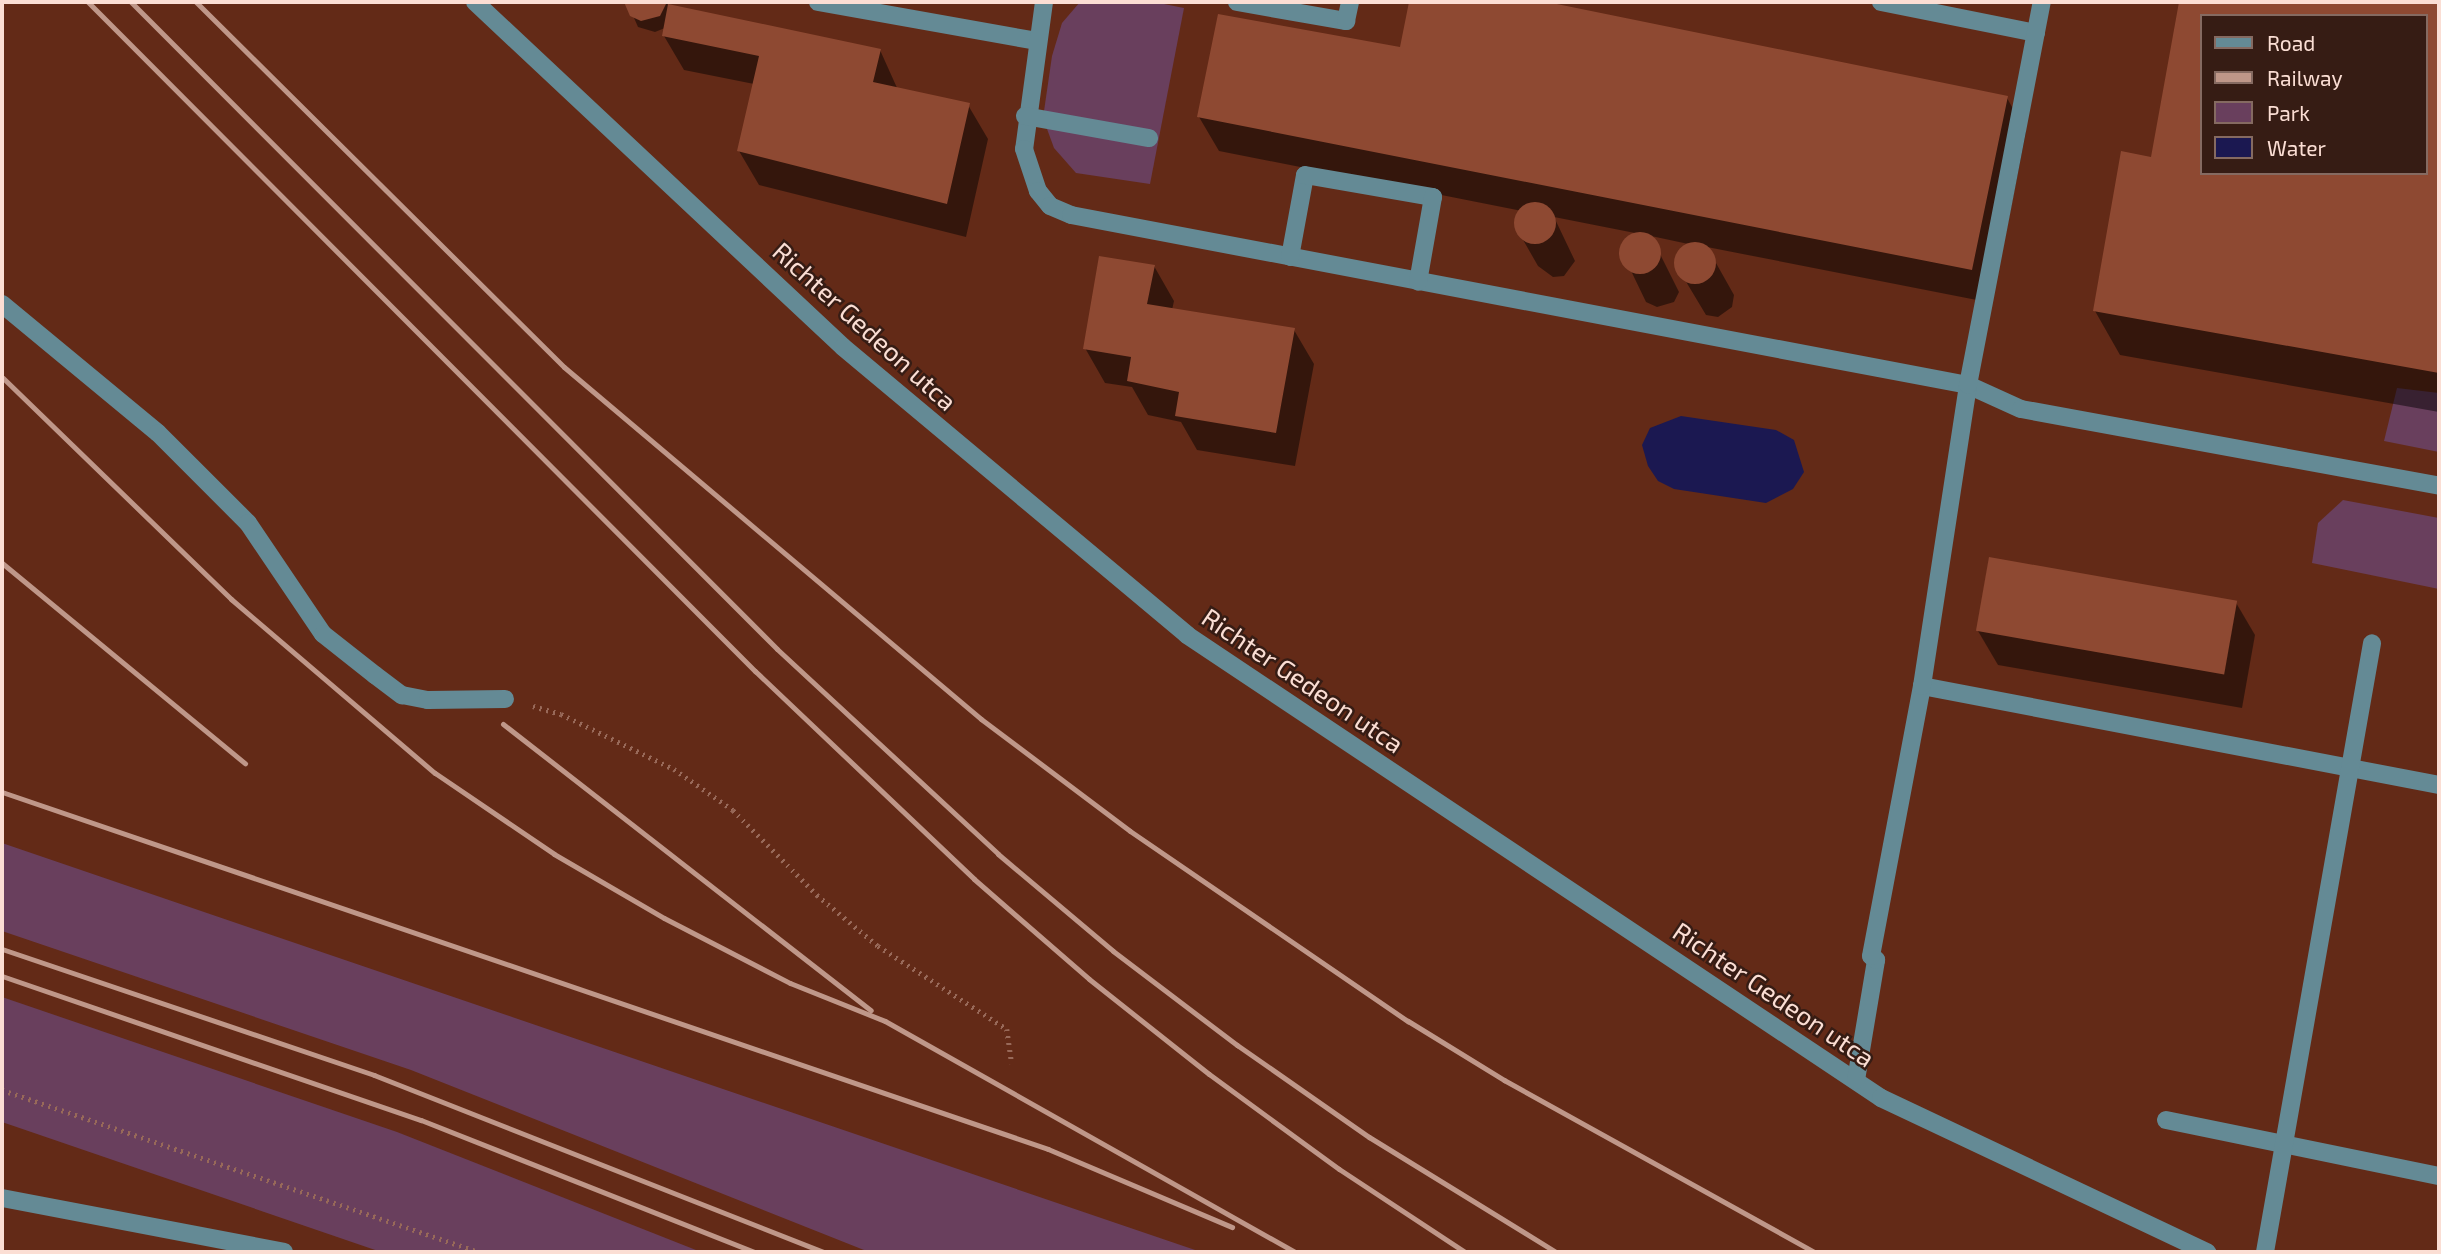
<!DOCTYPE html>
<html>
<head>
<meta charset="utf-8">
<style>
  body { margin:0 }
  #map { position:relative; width:2441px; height:1254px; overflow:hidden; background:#632a17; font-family:"Exo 2",sans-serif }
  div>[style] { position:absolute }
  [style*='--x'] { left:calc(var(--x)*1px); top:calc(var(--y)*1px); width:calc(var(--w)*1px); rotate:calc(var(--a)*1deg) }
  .green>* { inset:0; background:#693f5d }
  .water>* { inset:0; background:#1b1851 }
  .shadow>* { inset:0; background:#0007 }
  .building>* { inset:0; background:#8e4932; transform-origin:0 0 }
  .round { border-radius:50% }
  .path>* { height:4.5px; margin-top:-2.25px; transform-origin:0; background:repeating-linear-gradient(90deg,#986959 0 2px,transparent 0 7px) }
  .minor>* { height:18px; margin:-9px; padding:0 9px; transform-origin:9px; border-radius:9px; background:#648a95 }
  .rail>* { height:5px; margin:-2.5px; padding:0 2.5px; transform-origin:2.5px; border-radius:2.5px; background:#bf9789 }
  span { translate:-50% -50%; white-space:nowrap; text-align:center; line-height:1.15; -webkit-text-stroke:5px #361c14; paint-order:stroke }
  .street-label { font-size:26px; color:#fbded4 }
  .frame { position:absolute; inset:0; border:4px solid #fbded4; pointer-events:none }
  .legend { position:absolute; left:2200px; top:14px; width:228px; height:161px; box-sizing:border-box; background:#361c14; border:2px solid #856a61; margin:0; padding:9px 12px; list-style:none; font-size:21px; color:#fbded4 }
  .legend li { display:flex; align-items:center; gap:14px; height:35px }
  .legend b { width:35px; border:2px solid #856a61 }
</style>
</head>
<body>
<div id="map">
  <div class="green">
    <i style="clip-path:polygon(1080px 2px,1154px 2px,1184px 8px,1150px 184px,1076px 173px,1054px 148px,1043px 118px,1052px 56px,1062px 23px)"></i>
    <i style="clip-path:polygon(2397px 388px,2439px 393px,2439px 452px,2384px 441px)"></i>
    <i style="clip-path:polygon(2343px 500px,2439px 518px,2439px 589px,2312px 563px,2318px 523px)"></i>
    <i style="clip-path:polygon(2px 843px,1201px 1252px,869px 1252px,411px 1070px,2px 931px)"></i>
    <i style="clip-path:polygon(2px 997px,397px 1132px,701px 1252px,381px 1252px,2px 1122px)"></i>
  </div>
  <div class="water">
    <i style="clip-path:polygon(1681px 416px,1776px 430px,1794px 440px,1804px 472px,1793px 489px,1766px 503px,1674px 489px,1658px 481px,1648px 466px,1642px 445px,1650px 428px)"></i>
  </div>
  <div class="shadow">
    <i style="clip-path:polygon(627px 2px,666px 2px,669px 6px,880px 50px,898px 90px,968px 105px,988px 139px,966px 237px,759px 185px,739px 151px,754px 84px,684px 70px,664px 36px,665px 28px,655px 32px,638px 27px)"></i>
    <i style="clip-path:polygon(1410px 2px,1539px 2px,2007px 98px,2026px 132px,1992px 303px,1707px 247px,1734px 295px,1732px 307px,1718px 317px,1706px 315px,1676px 265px,1678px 253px,1693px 245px,1651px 236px,1679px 292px,1674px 302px,1657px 307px,1646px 302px,1621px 250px,1628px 239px,1640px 234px,1554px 217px,1575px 261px,1564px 276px,1553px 277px,1538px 266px,1518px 231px,1522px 211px,1219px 151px,1199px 117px,1401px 49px)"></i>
    <i style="clip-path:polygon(evenodd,2181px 2px,2439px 2px,2439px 412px,2120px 355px,2095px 311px,2152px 159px,2181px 2px,2201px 16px,2425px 16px,2425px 173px,2201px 173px,2201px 16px)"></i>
    <i style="clip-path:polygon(1154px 266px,1174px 301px,1172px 310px,1294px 330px,1314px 364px,1295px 466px,1197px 450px,1181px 422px,1148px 415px,1132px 387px,1105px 383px,1085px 348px)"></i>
    <i style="clip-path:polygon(2235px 601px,2255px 635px,2242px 708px,1998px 665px,1978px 631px)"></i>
  </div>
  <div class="building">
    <i style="clip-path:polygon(624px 2px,665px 2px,666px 4px,660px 16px,641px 21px,630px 16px)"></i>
    <i style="clip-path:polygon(1409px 2px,1547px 2px,2008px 96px,1972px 270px,1197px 117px,1218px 14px,1400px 47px)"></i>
    <i style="clip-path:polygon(evenodd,2179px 2px,2439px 2px,2439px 373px,2093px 311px,2121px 151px,2151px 157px,2179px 2px,2201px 16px,2425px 16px,2425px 173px,2201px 173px,2201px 16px)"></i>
    <i style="clip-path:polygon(668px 4px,881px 49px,873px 82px,970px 103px,947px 204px,737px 151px,759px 56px,662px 36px)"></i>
    <i class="round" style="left:1514px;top:202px;width:42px;height:42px"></i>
    <i class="round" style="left:1619px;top:232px;width:42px;height:42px"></i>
    <i class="round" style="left:1674px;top:242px;width:42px;height:42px"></i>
    <i style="clip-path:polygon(1099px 256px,1155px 265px,1147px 304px,1295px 328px,1276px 433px,1175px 416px,1179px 392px,1127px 381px,1131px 357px,1083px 349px)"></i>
    <i style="left:1989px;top:557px;width:252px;height:75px;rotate:10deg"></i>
  </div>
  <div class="path">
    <i style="--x:533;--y:706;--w:29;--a:16"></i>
    <i style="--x:561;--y:714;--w:126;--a:26"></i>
    <i style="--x:674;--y:769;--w:72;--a:34.8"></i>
    <i style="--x:733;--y:810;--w:120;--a:45.3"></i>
    <i style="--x:817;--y:895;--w:80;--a:39.9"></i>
    <i style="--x:878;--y:946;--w:153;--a:32.8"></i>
    <i style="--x:1007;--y:1029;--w:35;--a:82"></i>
    <i style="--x:2;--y:1090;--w:504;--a:18.76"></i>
  </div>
  <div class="minor">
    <i style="--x:475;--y:2;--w:504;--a:43.15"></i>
    <i style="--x:843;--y:347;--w:449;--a:39.9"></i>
    <i style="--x:1187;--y:635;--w:834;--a:33.71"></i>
    <i style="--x:1881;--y:1098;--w:361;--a:25.3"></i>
    <i style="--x:818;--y:2;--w:222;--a:10.1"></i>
    <i style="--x:1044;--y:2;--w:148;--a:97.7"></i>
    <i style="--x:1024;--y:149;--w:44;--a:71.6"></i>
    <i style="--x:1038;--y:191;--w:19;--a:51"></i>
    <i style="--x:1050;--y:206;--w:23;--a:23"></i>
    <i style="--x:1071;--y:215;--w:913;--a:10.73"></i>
    <i style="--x:1968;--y:385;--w:58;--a:24.4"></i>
    <i style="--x:2021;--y:409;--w:425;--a:10.4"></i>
    <i style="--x:1237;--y:2;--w:111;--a:9.9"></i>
    <i style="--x:1346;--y:21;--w:19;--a:-78"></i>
    <i style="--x:1881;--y:2;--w:158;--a:11.3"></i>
    <i style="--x:1025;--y:116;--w:126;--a:10.1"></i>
    <i style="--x:1290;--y:257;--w:83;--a:-79.6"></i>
    <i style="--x:1305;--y:175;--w:130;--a:9.8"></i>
    <i style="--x:1433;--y:197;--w:86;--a:100"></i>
    <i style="--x:2;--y:304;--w:202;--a:39.6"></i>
    <i style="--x:158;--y:433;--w:127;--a:45"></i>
    <i style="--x:248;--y:523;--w:134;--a:56"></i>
    <i style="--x:323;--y:634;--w:66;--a:38.3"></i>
    <i style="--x:375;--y:675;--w:34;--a:37"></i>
    <i style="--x:402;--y:695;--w:26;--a:11"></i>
    <i style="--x:428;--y:700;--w:77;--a:-0.7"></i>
    <i style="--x:1922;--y:686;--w:526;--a:10.84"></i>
    <i style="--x:1856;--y:1080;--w:122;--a:-80.5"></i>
    <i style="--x:1876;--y:960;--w:6;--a:-141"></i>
    <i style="--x:1871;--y:956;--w:275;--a:-79.3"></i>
    <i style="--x:1922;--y:686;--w:304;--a:-81.3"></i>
    <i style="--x:1968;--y:385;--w:390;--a:-79.1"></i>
    <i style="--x:2166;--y:1120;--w:279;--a:11.6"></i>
    <i style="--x:2;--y:1198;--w:287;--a:10.8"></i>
    <i style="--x:2265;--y:1252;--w:618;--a:-80.03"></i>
  </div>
  <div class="rail">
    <i style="--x:88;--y:2;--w:945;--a:45.09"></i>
    <i style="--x:755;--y:671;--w:302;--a:43.5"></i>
    <i style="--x:974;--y:879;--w:152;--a:41"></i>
    <i style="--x:1089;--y:979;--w:153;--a:38.4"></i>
    <i style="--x:1209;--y:1074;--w:161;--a:36.2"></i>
    <i style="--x:1339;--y:1169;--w:151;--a:33.4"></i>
    <i style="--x:131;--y:2;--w:914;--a:45.04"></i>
    <i style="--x:777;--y:649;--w:301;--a:42.8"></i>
    <i style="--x:998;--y:854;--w:150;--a:40.1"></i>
    <i style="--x:1113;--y:951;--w:156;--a:37.2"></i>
    <i style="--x:1237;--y:1045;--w:161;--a:34.9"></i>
    <i style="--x:1369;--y:1137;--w:220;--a:31.6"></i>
    <i style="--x:196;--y:2;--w:518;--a:44.77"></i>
    <i style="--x:564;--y:367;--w:546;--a:40.17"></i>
    <i style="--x:981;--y:719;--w:186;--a:36.9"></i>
    <i style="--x:1130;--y:831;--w:337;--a:34.4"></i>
    <i style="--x:1408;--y:1021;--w:113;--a:31.6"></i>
    <i style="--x:1504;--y:1080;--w:355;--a:29"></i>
    <i style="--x:3;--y:378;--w:318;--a:44.1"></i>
    <i style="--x:231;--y:599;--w:268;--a:40.5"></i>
    <i style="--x:435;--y:773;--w:144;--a:34.2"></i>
    <i style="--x:554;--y:854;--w:127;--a:30.2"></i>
    <i style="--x:664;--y:918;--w:142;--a:27.3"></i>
    <i style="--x:790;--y:983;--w:102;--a:21.8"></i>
    <i style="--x:885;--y:1021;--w:471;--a:29.4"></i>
    <i style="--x:2;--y:563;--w:315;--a:39.5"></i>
    <i style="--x:503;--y:724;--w:466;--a:37.9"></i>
    <i style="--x:2;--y:792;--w:1105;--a:18.84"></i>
    <i style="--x:1048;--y:1149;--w:200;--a:23"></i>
    <i style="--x:2;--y:949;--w:393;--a:18.7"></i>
    <i style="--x:374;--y:1075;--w:484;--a:21.5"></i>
    <i style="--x:2;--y:976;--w:443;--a:19"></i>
    <i style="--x:421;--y:1120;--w:358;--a:21.6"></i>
  </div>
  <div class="street-label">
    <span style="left:865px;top:326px;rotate:42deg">Richter Gedeon utca</span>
    <span style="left:1303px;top:680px;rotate:34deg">Richter Gedeon utca</span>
    <span style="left:1774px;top:994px;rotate:34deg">Richter Gedeon utca</span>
  </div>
  <div class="frame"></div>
  <ul class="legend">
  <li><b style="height:9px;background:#648a95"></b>Road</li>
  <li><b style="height:9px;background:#bf9789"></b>Railway</li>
  <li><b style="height:19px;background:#693f5d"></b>Park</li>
  <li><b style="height:19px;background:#1b1851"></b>Water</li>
  </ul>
</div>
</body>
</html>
